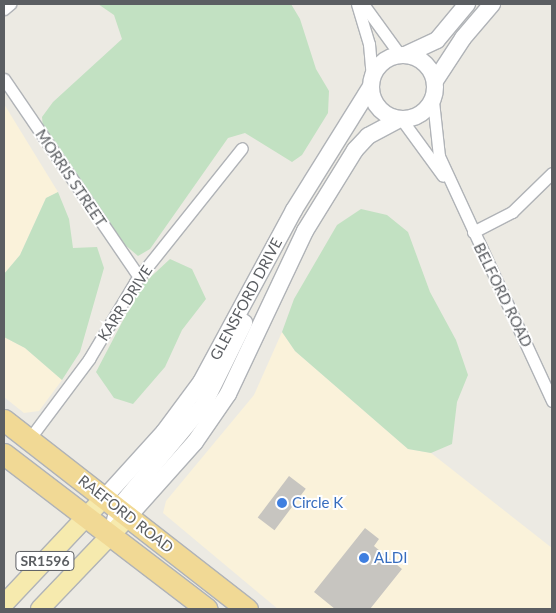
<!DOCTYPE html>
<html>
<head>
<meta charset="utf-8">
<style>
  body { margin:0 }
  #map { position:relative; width:556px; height:613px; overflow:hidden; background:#eceae3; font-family:Lato,sans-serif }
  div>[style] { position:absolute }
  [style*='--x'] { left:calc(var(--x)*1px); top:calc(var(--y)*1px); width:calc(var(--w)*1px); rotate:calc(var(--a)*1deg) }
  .commercial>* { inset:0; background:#faf2da }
  .green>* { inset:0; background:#c2e1c2 }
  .building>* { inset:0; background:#c7c5c0; transform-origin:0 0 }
  .roads { filter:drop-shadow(1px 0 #b0b3b7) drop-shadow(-1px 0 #b0b3b7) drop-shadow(0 1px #b0b3b7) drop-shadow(0 -1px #b0b3b7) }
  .street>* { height:11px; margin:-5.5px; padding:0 5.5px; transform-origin:5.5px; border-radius:5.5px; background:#fff }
  .secondary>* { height:16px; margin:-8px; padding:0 8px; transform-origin:8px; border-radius:8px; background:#fff }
  .secondary>.ring { margin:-8px; padding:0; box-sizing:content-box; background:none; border:16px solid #fff; border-radius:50% }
  .primary>* { height:18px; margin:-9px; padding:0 9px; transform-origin:9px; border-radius:9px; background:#f6eaae }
  .highway>* { height:21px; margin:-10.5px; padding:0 10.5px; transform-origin:10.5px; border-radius:10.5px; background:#f1d995 }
  .dots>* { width:14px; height:14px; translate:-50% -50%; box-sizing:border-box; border:2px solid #fff; border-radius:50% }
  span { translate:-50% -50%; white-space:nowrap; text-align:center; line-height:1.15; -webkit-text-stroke:4px #fff; paint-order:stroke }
  .shield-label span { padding:1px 4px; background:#fff; border:1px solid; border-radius:4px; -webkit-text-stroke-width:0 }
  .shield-label { font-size:14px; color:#5b5e62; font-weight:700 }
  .street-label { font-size:15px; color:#5b5e62 }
  .shop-label { font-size:15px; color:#366cbe }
  .left { translate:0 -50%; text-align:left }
  .frame { position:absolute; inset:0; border:5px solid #5b5e62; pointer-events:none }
</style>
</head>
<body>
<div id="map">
  <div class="commercial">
    <i style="clip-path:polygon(4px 104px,58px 192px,46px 198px,20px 255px,4px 274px)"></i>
    <i style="clip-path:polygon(282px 332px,295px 351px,408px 449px,431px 453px,552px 548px,552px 609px,278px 609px,163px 513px,166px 501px,254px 395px)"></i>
    <i style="clip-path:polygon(4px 337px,25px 348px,62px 380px,39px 411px,24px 413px,4px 397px)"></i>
  </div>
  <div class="green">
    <i style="clip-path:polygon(98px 4px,291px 4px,300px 19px,316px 69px,329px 91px,328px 113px,302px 155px,292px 162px,245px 133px,228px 138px,150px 249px,138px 256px,117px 238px,43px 128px,42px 117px,53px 102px,122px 39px,114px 15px)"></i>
    <i style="clip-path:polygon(58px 192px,69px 219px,73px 248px,97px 247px,104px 268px,80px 352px,62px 380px,25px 348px,4px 337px,4px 274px,20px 255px,46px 198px)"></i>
    <i style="clip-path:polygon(361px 209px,387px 215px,408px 232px,430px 292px,456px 340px,468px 375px,457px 402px,452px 444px,431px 453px,408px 449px,295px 351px,282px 332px,294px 299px,337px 225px)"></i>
    <i style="clip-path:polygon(170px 259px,192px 269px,206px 299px,182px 330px,165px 367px,133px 404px,114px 398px,96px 372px,141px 286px)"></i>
  </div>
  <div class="building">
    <i style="left:289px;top:476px;width:21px;height:52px;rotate:37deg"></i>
    <i style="clip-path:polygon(365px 528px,379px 539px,374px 546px,402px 569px,370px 609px,335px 609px,314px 592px)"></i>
  </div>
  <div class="roads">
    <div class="street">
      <i style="--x:357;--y:4;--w:42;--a:73.3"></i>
      <i style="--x:369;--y:44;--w:33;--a:85"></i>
      <i style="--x:363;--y:4;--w:63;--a:54"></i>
      <i style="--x:4;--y:9;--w:8;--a:-40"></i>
      <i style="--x:4;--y:79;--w:240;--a:55.7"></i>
      <i style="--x:433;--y:101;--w:55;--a:83.8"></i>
      <i style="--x:439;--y:156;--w:270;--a:65.2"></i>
      <i style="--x:402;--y:120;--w:69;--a:53.8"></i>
      <i style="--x:473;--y:232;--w:44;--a:-27.1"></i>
      <i style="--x:512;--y:212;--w:56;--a:-44.3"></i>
      <i style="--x:30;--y:438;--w:99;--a:-53.2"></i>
      <i style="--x:89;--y:359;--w:90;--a:-59.1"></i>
      <i style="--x:135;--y:282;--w:171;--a:-51.4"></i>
    </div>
    <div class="secondary">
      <i class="ring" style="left:371px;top:55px;width:48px;height:48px"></i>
      <i style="--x:405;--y:55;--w:35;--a:-25"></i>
      <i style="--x:437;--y:40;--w:47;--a:-50.2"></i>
      <i style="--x:435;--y:81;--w:51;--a:-56.9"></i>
      <i style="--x:463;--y:38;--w:45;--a:-49.5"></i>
      <i style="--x:105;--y:497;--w:88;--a:-47.8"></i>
      <i style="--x:164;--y:432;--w:62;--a:-53.5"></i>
      <i style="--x:201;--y:382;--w:196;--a:-61.6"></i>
      <i style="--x:294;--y:210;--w:144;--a:-58.1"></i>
      <i style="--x:129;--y:516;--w:99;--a:-48.3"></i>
      <i style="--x:195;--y:442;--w:58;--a:-55.5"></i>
      <i style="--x:228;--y:394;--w:180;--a:-64.7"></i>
      <i style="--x:305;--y:231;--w:95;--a:-58.3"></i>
      <i style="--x:355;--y:150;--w:19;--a:-47"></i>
      <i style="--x:368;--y:136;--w:34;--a:-28"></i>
      <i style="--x:115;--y:520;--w:14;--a:-73"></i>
      <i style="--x:119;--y:507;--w:131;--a:-50.3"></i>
      <i style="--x:203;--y:406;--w:93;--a:-63.7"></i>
    </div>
    <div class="primary">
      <i style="--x:4;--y:604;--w:147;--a:-46.7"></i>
      <i style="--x:40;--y:609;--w:129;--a:-46.3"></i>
    </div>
    <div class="highway">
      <i style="--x:4;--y:420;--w:308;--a:37.9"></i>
      <i style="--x:4;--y:454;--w:255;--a:37.4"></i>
    </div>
  </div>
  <div class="dots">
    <i style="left:282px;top:503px;background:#3f7fe0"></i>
    <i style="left:364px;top:558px;background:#3f7fe0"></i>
  </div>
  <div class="shield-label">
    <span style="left:45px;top:561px">SR1596</span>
  </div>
  <div class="street-label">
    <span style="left:71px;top:178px;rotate:56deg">MORRIS STREET</span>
    <span style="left:503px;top:295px;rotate:64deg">BELFORD ROAD</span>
    <span style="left:246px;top:299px;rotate:-62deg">GLENSFORD DRIVE</span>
    <span style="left:125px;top:303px;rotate:-57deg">KARR DRIVE</span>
    <span style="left:126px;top:514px;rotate:38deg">RAEFORD ROAD</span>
  </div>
  <div class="shop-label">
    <span class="left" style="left:292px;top:503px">Circle K</span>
    <span class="left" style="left:374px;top:558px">ALDI</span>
  </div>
  <div class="frame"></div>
</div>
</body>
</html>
